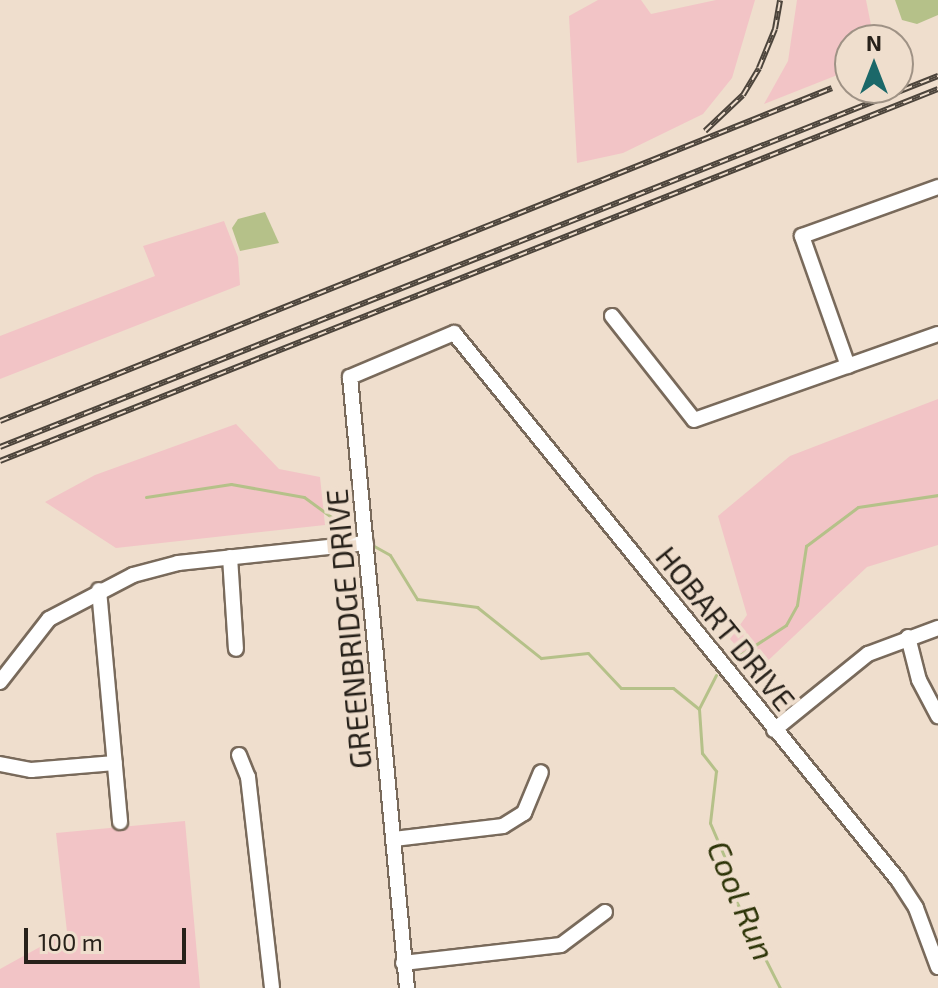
<!DOCTYPE html>
<html>
<head>
<meta charset="utf-8">
<style>
  body { margin:0 }
  #map { position:relative; width:938px; height:988px; overflow:hidden; background:#efdecd; font-family:"Exo 2",sans-serif }
  div>[style] { position:absolute }
  [style*='--x'] { left:calc(var(--x)*1px); top:calc(var(--y)*1px); width:calc(var(--w)*1px); rotate:calc(var(--a)*1deg) }
  .green>* { inset:0; background:#f2c4c6 }
  .water>* { inset:0; background:#b5c189 }
  .stream>* { height:3px; margin:-1.5px; padding:0 1.5px; transform-origin:1.5px; border-radius:1.5px; background:#b5c189 }
  .roads { filter:drop-shadow(2px 0 #796a5b) drop-shadow(-2px 0 #796a5b) drop-shadow(0 2px #796a5b) drop-shadow(0 -2px #796a5b) }
  .minor>* { height:14px; margin:-7px; padding:0 7px; transform-origin:7px; border-radius:7px; background:#fff }
  .rail>* { height:6px; margin-top:-3px; transform-origin:0; background:repeating-linear-gradient(90deg,#efdecd 0 9px,#4c443b 0 18px); box-sizing:border-box; border-block:2px solid #4c443b }
  span { translate:-50% -50%; white-space:nowrap; text-align:center; line-height:1.15; -webkit-text-stroke:8px #efdecd; paint-order:stroke }
  .street-label { font-size:30px; color:#27211a }
  .water-label { font-size:32px; color:#2d3408; font-style:italic }
  .north { position:absolute; left:834px; top:24px; width:80px; height:80px; box-sizing:border-box; background:#efdecd; border:2px solid #9f9285; border-radius:50%; rotate:0deg; font-size:22px; font-weight:700; line-height:32px; text-align:center; color:#27211a }
  .north::after { content:''; display:block; margin:auto; width:28px; height:36px; background:#1b6869; clip-path:polygon(50% 0,100% 100%,50% 72%,0 100%) }
  .scale { position:absolute; left:24px; top:928px; width:162px; height:36px; box-sizing:border-box; border:4px solid #27211a; border-top:0; padding-left:10px; font-size:24px; line-height:28px; white-space:nowrap; color:#27211a; -webkit-text-stroke:6px #efdecd; paint-order:stroke }
</style>
</head>
<body>
<div id="map">
  <div class="green">
    <i style="clip-path:polygon(598px 0,641px 0,651px 14px,716px 0,755px 0,732px 78px,703px 114px,623px 153px,577px 163px,569px 16px)"></i>
    <i style="clip-path:polygon(797px 0,866px 0,874px 40px,850px 40px,850px 70px,764px 104px,788px 61px)"></i>
    <i style="clip-path:polygon(224px 221px,238px 257px,240px 285px,0 379px,0 336px,155px 276px,143px 246px)"></i>
    <i style="clip-path:polygon(938px 399px,938px 545px,867px 567px,758px 670px,730px 639px,747px 615px,718px 516px,790px 456px)"></i>
    <i style="clip-path:polygon(236px 424px,279px 469px,320px 477px,325px 525px,116px 548px,45px 502px,95px 475px)"></i>
    <i style="clip-path:polygon(185px 821px,200px 988px,0 988px,0 969px,67px 932px,56px 833px)"></i>
  </div>
  <div class="water">
    <i style="clip-path:polygon(895px 0,938px 0,938px 15px,917px 24px,902px 20px)"></i>
    <i style="clip-path:polygon(265px 212px,279px 243px,240px 251px,232px 228px,238px 219px)"></i>
  </div>
  <div class="stream">
    <i style="--x:146;--y:497;--w:86;--a:-8.7"></i>
    <i style="--x:231;--y:484;--w:74;--a:10.1"></i>
    <i style="--x:304;--y:497;--w:64;--a:36.2"></i>
    <i style="--x:374;--y:546;--w:18;--a:29"></i>
    <i style="--x:390;--y:555;--w:52;--a:58.5"></i>
    <i style="--x:417;--y:599;--w:61;--a:7.6"></i>
    <i style="--x:477;--y:607;--w:82;--a:38.6"></i>
    <i style="--x:541;--y:658;--w:47;--a:-6.1"></i>
    <i style="--x:588;--y:653;--w:48;--a:46.7"></i>
    <i style="--x:621;--y:688;--w:52;--a:0"></i>
    <i style="--x:673;--y:688;--w:33;--a:39"></i>
    <i style="--x:732;--y:660;--w:64;--a:-32.9"></i>
    <i style="--x:786;--y:625;--w:23;--a:-61"></i>
    <i style="--x:797;--y:605;--w:60;--a:-81.3"></i>
    <i style="--x:806;--y:546;--w:65;--a:-36.9"></i>
    <i style="--x:858;--y:507;--w:81;--a:-8.5"></i>
    <i style="--x:716;--y:675;--w:38;--a:117"></i>
    <i style="--x:699;--y:709;--w:44;--a:86.1"></i>
    <i style="--x:702;--y:753;--w:23;--a:52"></i>
    <i style="--x:716;--y:771;--w:52;--a:96.6"></i>
    <i style="--x:710;--y:823;--w:53;--a:66.8"></i>
    <i style="--x:731;--y:872;--w:27;--a:82"></i>
    <i style="--x:735;--y:899;--w:100;--a:63.2"></i>
  </div>
  <div class="roads">
    <div class="minor">
      <i style="--x:612;--y:316;--w:132;--a:51.7"></i>
      <i style="--x:694;--y:420;--w:259;--a:-19.4"></i>
      <i style="--x:848;--y:366;--w:138;--a:-109.5"></i>
      <i style="--x:802;--y:236;--w:145;--a:-19.8"></i>
      <i style="--x:230;--y:557;--w:92;--a:86.3"></i>
      <i style="--x:99;--y:590;--w:233;--a:84.8"></i>
      <i style="--x:908;--y:637;--w:44;--a:75.7"></i>
      <i style="--x:919;--y:680;--w:41;--a:62.2"></i>
      <i style="--x:0;--y:682;--w:80;--a:-52.1"></i>
      <i style="--x:49;--y:619;--w:95;--a:-27.6"></i>
      <i style="--x:133;--y:575;--w:47;--a:-14.9"></i>
      <i style="--x:178;--y:563;--w:189;--a:-6.1"></i>
      <i style="--x:774;--y:730;--w:121;--a:-39"></i>
      <i style="--x:868;--y:654;--w:75;--a:-20.4"></i>
      <i style="--x:239;--y:755;--w:24;--a:68"></i>
      <i style="--x:248;--y:777;--w:212;--a:83.5"></i>
      <i style="--x:0;--y:764;--w:32;--a:11"></i>
      <i style="--x:31;--y:770;--w:84;--a:-4.8"></i>
      <i style="--x:394;--y:839;--w:110;--a:-6.8"></i>
      <i style="--x:503;--y:826;--w:25;--a:-32"></i>
      <i style="--x:524;--y:813;--w:44;--a:-67.5"></i>
      <i style="--x:403;--y:963;--w:159;--a:-6.5"></i>
      <i style="--x:561;--y:945;--w:55;--a:-36.9"></i>
      <i style="--x:407;--y:988;--w:614;--a:-95.33"></i>
      <i style="--x:350;--y:377;--w:113;--a:-22.9"></i>
      <i style="--x:454;--y:333;--w:705;--a:50.93"></i>
      <i style="--x:898;--y:880;--w:33;--a:57"></i>
      <i style="--x:916;--y:908;--w:63;--a:69.6"></i>
    </div>
  </div>
  <div class="rail">
    <i style="--x:705;--y:131;--w:52;--a:-43.5"></i>
    <i style="--x:743;--y:95;--w:31;--a:-59"></i>
    <i style="--x:759;--y:68;--w:42;--a:-67.7"></i>
    <i style="--x:775;--y:29;--w:29;--a:-80"></i>
    <i style="--x:0;--y:421;--w:896;--a:-21.81"></i>
    <i style="--x:0;--y:447;--w:1009;--a:-21.58"></i>
    <i style="--x:0;--y:461;--w:1009;--a:-21.63"></i>
  </div>
  <div class="street-label">
    <span style="left:726px;top:628px;rotate:51deg">HOBART DRIVE</span>
    <span style="left:348px;top:629px;rotate:-95deg">GREENBRIDGE DRIVE</span>
  </div>
  <div class="water-label">
    <span style="left:742px;top:900px;rotate:67deg">Cool Run</span>
  </div>
  <div class="north">N</div>
  <div class="scale">100 m</div>
</div>
</body>
</html>
